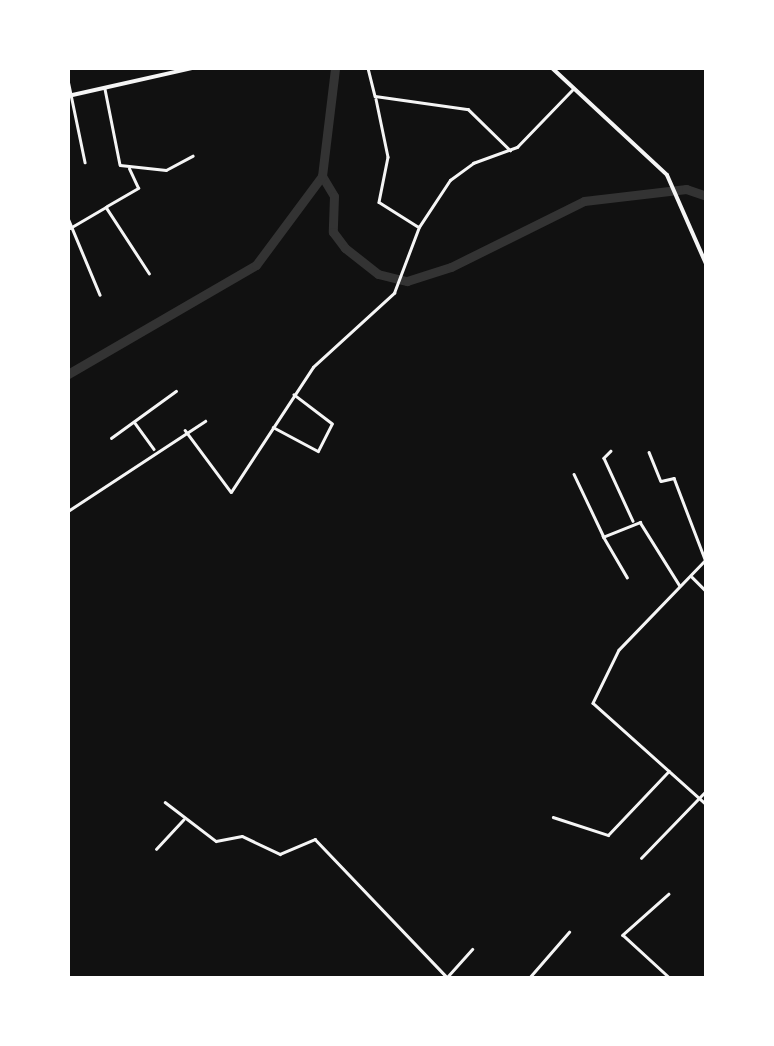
<!DOCTYPE html>
<html>
<head>
<meta charset="utf-8">
<style>
  body { margin:0 }
  #map { position:relative; width:774px; height:1046px; overflow:hidden; background:#111; font-family:Signika,sans-serif }
  div>[style] { position:absolute }
  [style*='--x'] { left:calc(var(--x)*1px); top:calc(var(--y)*1px); width:calc(var(--w)*1px); rotate:calc(var(--a)*1deg) }
  .river>* { height:9px; margin:-4.5px; padding:0 4.5px; transform-origin:4.5px; border-radius:4.5px; background:#333 }
  .minor>* { height:2.5px; margin:-1.25px; padding:0 1.25px; transform-origin:1.25px; border-radius:1.25px; background:#f5f5f5 }
  .tertiary>* { height:4px; margin:-2px; padding:0 2px; transform-origin:2px; border-radius:2px; background:#f5f5f5 }
  span { translate:-50% -50%; white-space:nowrap; text-align:center; line-height:1.15; -webkit-text-stroke:9px #fff; paint-order:stroke }
  .frame { position:absolute; inset:0; border:70px solid #fff; pointer-events:none }
</style>
</head>
<body>
<div id="map">
  <div class="river">
    <i style="--x:322;--y:176;--w:23;--a:59"></i>
    <i style="--x:334;--y:196;--w:36;--a:92"></i>
    <i style="--x:333;--y:232;--w:20;--a:53"></i>
    <i style="--x:345;--y:248;--w:42;--a:38.2"></i>
    <i style="--x:378;--y:274;--w:30;--a:14"></i>
    <i style="--x:407;--y:281;--w:46;--a:-17.7"></i>
    <i style="--x:451;--y:267;--w:148;--a:-26.4"></i>
    <i style="--x:584;--y:201;--w:103;--a:-6.7"></i>
    <i style="--x:686;--y:189;--w:21;--a:19"></i>
    <i style="--x:68;--y:374;--w:217;--a:-30.1"></i>
    <i style="--x:256;--y:265;--w:111;--a:-53.4"></i>
    <i style="--x:322;--y:176;--w:109;--a:-83.1"></i>
  </div>
  <div class="minor">
    <i style="--x:368;--y:68;--w:29;--a:76"></i>
    <i style="--x:375;--y:96;--w:94;--a:8"></i>
    <i style="--x:468;--y:109;--w:59;--a:44.3"></i>
    <i style="--x:68;--y:80;--w:84;--a:78.3"></i>
    <i style="--x:105;--y:89;--w:77;--a:78.8"></i>
    <i style="--x:120;--y:165;--w:46;--a:6.2"></i>
    <i style="--x:166;--y:170;--w:30;--a:-28"></i>
    <i style="--x:376;--y:99;--w:59;--a:78.3"></i>
    <i style="--x:388;--y:157;--w:46;--a:101.3"></i>
    <i style="--x:379;--y:202;--w:45;--a:32.3"></i>
    <i style="--x:107;--y:206;--w:36;--a:-30"></i>
    <i style="--x:138;--y:188;--w:21;--a:-115"></i>
    <i style="--x:68;--y:218;--w:83;--a:67.4"></i>
    <i style="--x:70;--y:228;--w:42;--a:-30.3"></i>
    <i style="--x:106;--y:207;--w:79;--a:56.9"></i>
    <i style="--x:135;--y:423;--w:32;--a:54"></i>
    <i style="--x:273;--y:427;--w:51;--a:28.1"></i>
    <i style="--x:318;--y:451;--w:30;--a:-63"></i>
    <i style="--x:332;--y:424;--w:48;--a:-142.7"></i>
    <i style="--x:185;--y:430;--w:77;--a:53.4"></i>
    <i style="--x:231;--y:492;--w:149;--a:-56.7"></i>
    <i style="--x:313;--y:367;--w:110;--a:-42.4"></i>
    <i style="--x:394;--y:293;--w:71;--a:-69.3"></i>
    <i style="--x:419;--y:227;--w:56;--a:-56.6"></i>
    <i style="--x:450;--y:180;--w:29;--a:-36"></i>
    <i style="--x:473;--y:163;--w:47;--a:-20"></i>
    <i style="--x:517;--y:147;--w:79;--a:-46"></i>
    <i style="--x:111;--y:438;--w:80;--a:-35.9"></i>
    <i style="--x:611;--y:451;--w:10;--a:135"></i>
    <i style="--x:604;--y:458;--w:69;--a:65.3"></i>
    <i style="--x:649;--y:452;--w:31;--a:68"></i>
    <i style="--x:661;--y:481;--w:13;--a:-13"></i>
    <i style="--x:674;--y:478;--w:87;--a:69.1"></i>
    <i style="--x:574;--y:474;--w:68;--a:64.6"></i>
    <i style="--x:68;--y:511;--w:164;--a:-33.3"></i>
    <i style="--x:706;--y:560;--w:125;--a:134"></i>
    <i style="--x:619;--y:650;--w:59;--a:116.1"></i>
    <i style="--x:593;--y:703;--w:152;--a:41.8"></i>
    <i style="--x:692;--y:577;--w:20;--a:45"></i>
    <i style="--x:627;--y:578;--w:48;--a:-120.3"></i>
    <i style="--x:603;--y:537;--w:40;--a:-22"></i>
    <i style="--x:640;--y:522;--w:75;--a:58"></i>
    <i style="--x:165;--y:802;--w:64;--a:37.4"></i>
    <i style="--x:216;--y:841;--w:26;--a:-11"></i>
    <i style="--x:242;--y:836;--w:42;--a:25.3"></i>
    <i style="--x:280;--y:854;--w:38;--a:-23"></i>
    <i style="--x:315;--y:839;--w:192;--a:46.3"></i>
    <i style="--x:553;--y:817;--w:58;--a:18.1"></i>
    <i style="--x:608;--y:835;--w:88;--a:-46.4"></i>
    <i style="--x:156;--y:849;--w:40;--a:-47"></i>
    <i style="--x:641;--y:858;--w:93;--a:-45.9"></i>
    <i style="--x:669;--y:894;--w:62;--a:138.3"></i>
    <i style="--x:623;--y:935;--w:64;--a:42.5"></i>
    <i style="--x:448;--y:976;--w:36;--a:-48"></i>
    <i style="--x:529;--y:978;--w:61;--a:-49"></i>
  </div>
  <div class="tertiary">
    <i style="--x:552;--y:68;--w:157;--a:42.9"></i>
    <i style="--x:667;--y:175;--w:97;--a:66.3"></i>
    <i style="--x:68;--y:96;--w:127;--a:-12.7"></i>
  </div>
  <div class="frame"></div>
</div>
</body>
</html>
